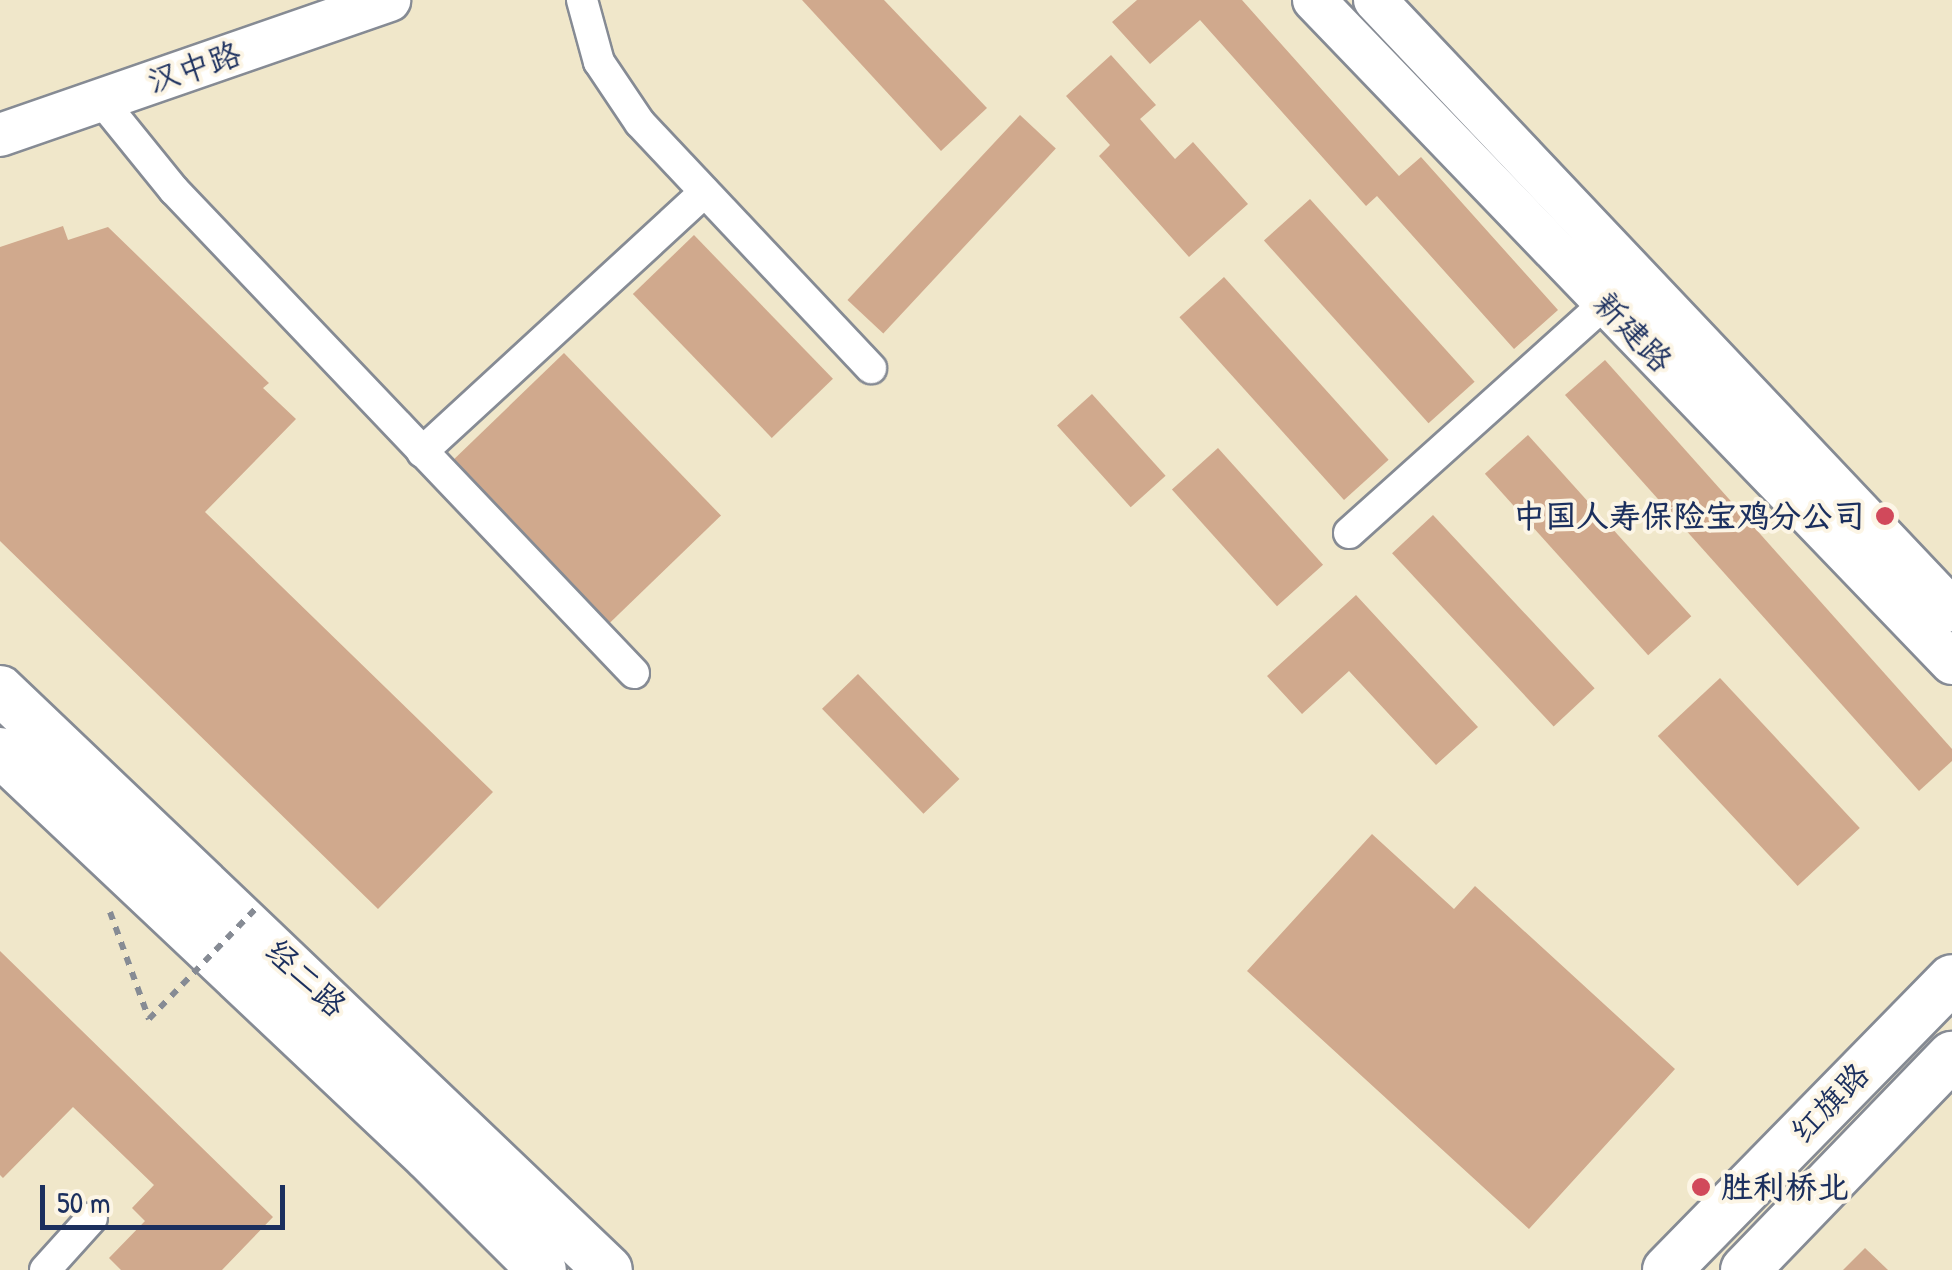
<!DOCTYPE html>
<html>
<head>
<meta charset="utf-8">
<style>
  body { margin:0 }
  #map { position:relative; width:1952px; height:1270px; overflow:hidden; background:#f0e7ca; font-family:"Patrick Hand","LXGW WenKai TC",sans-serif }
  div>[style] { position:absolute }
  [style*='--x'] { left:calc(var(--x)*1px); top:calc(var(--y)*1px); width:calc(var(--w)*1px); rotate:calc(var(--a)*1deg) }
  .building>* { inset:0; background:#d0a98d; transform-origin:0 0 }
  .path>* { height:6px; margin-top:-3px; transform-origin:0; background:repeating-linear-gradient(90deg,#868b94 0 8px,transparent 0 16px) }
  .roads { filter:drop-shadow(2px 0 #868b94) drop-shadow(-2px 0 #868b94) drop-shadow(0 2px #868b94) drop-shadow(0 -2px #868b94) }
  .street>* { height:30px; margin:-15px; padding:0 15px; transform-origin:15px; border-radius:15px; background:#fff }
  .secondary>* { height:42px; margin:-21px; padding:0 21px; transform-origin:21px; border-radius:21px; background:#fff }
  .primary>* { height:48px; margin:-24px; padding:0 24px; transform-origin:24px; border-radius:24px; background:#fff }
  .path-bridge>* { height:6px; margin-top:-3px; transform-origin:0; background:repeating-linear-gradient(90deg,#868b94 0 8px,transparent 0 16px) }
  .dots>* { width:28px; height:28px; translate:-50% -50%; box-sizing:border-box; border:5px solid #fcf5e5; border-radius:50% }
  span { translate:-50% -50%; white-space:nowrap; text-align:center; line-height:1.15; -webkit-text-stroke:8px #fcf5e5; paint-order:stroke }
  .street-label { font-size:32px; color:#1b2f5e }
  .poi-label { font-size:32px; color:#1b2f5e; font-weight:700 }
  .right { translate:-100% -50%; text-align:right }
  .left { translate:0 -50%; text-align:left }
  .scale { position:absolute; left:40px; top:1185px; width:245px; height:45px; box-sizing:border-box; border:5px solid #1b2f5e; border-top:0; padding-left:12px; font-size:30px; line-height:35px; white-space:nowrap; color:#1b2f5e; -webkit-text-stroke:8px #fcf5e5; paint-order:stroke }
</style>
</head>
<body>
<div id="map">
  <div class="building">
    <i style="clip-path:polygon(802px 0,884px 0,987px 108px,941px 151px)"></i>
    <i style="clip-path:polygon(1137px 0,1242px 0,1399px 176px,1421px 157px,1558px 310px,1514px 349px,1377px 196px,1366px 206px,1200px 20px,1150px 64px,1112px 22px)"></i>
    <i style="clip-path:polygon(1111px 55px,1156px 105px,1140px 119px,1175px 159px,1193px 142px,1248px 204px,1189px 257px,1099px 156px,1110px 145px,1066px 96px)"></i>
    <i style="left:1020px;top:115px;width:49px;height:253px;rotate:43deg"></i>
    <i style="left:1310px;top:199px;width:246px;height:62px;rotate:48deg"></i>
    <i style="clip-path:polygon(63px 226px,68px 240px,108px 227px,269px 383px,263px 388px,296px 419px,205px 512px,493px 792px,378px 909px,0 541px,0 247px)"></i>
    <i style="left:694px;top:235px;width:200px;height:85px;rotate:46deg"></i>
    <i style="left:1224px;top:277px;width:246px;height:60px;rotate:48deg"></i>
    <i style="left:564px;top:353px;width:226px;height:158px;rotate:46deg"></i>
    <i style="clip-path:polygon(1605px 360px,1952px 749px,1952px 761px,1919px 791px,1565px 395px)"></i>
    <i style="left:1092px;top:394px;width:110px;height:47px;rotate:48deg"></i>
    <i style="left:1528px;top:435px;width:244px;height:58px;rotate:48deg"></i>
    <i style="left:1218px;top:448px;width:157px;height:62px;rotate:48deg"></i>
    <i style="left:1433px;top:515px;width:237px;height:56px;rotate:47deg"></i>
    <i style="clip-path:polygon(1356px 595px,1478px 727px,1436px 765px,1349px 671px,1302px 714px,1267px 676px)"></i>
    <i style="left:858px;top:674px;width:146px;height:50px;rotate:46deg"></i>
    <i style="left:1720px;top:678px;width:205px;height:85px;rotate:47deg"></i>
    <i style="clip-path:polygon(1372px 834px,1454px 909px,1475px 886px,1675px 1069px,1529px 1229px,1247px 971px)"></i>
    <i style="clip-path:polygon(0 951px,273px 1217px,222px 1270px,121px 1270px,109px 1258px,145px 1221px,132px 1208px,154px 1185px,73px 1107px,3px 1178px,0 1175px)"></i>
    <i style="clip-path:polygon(1865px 1248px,1888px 1270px,1843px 1270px)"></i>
  </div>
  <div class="path">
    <i style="--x:110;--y:912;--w:114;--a:70"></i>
  </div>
  <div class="roads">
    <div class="street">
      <i style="--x:582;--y:0;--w:64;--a:74.7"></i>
      <i style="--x:599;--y:62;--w:73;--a:56.1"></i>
      <i style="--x:640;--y:123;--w:337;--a:46.7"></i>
      <i style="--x:101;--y:100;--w:116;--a:51"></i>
      <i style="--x:174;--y:190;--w:667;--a:46.4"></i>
      <i style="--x:422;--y:452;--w:384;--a:-42.6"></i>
      <i style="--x:1349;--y:533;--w:344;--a:-41.9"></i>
      <i style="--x:45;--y:1270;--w:70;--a:-47.9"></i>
    </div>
    <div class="secondary">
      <i style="--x:1314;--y:0;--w:920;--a:46.1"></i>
      <i style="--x:1375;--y:0;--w:840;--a:46.59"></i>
      <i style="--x:0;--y:135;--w:412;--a:-19.1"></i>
    </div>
    <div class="primary">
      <i style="--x:0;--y:690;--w:840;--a:43.65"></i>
      <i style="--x:0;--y:752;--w:589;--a:43.35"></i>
      <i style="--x:428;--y:1156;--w:161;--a:45"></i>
      <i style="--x:1667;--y:1270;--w:407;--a:-45.6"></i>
      <i style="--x:1745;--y:1270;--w:298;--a:-46"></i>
    </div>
  </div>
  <div class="path-bridge">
    <i style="--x:149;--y:1019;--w:157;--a:-46"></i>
  </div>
  <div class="dots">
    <i style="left:1885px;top:516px;background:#d1495b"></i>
    <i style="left:1701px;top:1187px;background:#d1495b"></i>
  </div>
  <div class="street-label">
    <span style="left:194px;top:68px;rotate:-19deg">汉中路</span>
    <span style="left:1633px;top:332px;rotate:46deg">新建路</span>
    <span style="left:306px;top:978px;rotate:43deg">经二路</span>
    <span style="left:1830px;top:1103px;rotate:-46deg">红旗路</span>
  </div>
  <div class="poi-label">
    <span class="right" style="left:1865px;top:516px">中国人寿保险宝鸡分公司</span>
    <span class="left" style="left:1721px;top:1187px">胜利桥北</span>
  </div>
  <div class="scale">50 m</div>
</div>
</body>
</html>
